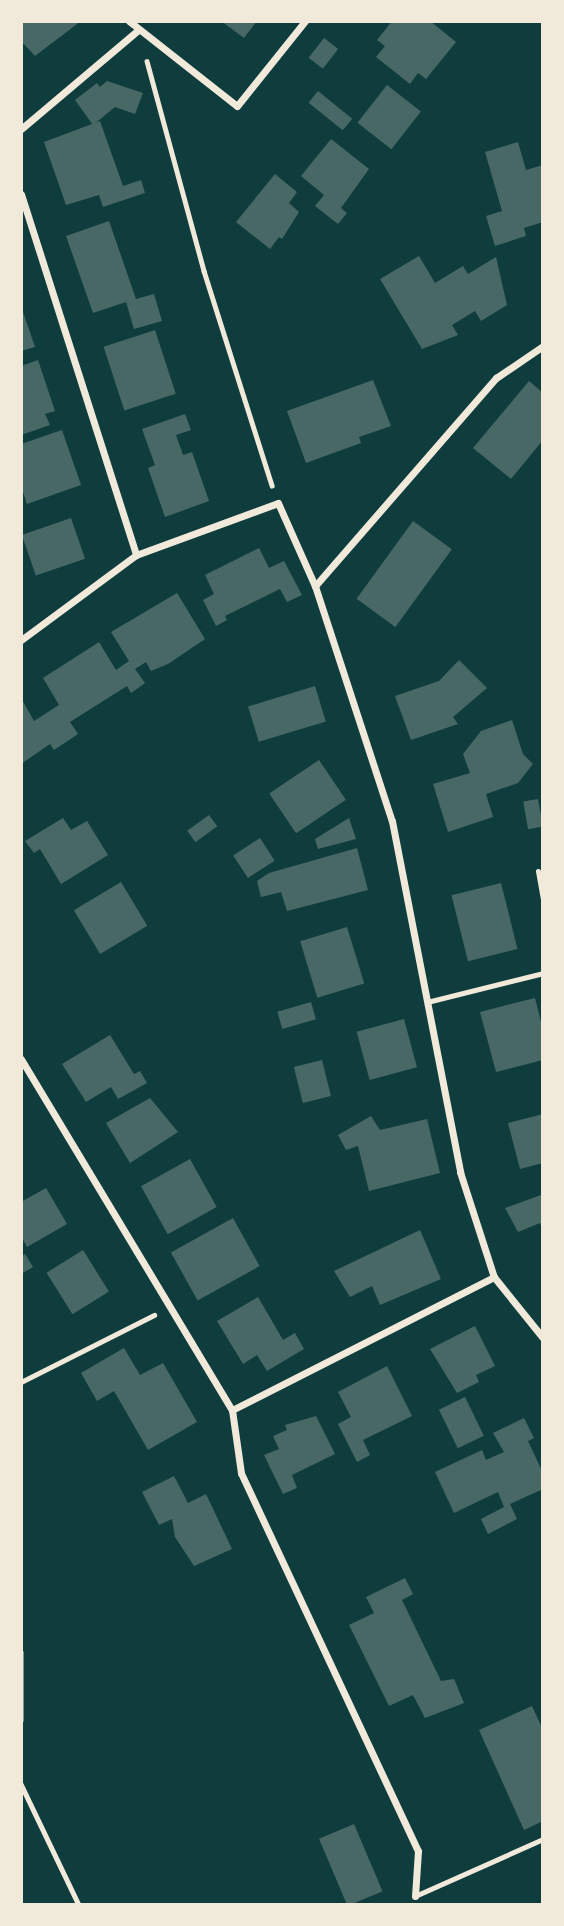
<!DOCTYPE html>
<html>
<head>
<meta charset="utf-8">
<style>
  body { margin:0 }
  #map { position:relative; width:564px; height:1926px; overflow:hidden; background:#0f3d3e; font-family:"Public Sans",sans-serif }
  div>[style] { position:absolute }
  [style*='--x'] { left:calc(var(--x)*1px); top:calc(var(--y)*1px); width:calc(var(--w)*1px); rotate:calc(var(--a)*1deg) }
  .building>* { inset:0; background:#486865; transform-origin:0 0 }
  .path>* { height:4.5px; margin:-2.25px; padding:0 2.25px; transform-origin:2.25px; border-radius:2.25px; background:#f1e9da }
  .service>* { height:5px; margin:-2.5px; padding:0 2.5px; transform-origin:2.5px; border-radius:2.5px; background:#f1e9da }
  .minor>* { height:7px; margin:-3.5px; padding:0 3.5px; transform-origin:3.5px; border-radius:3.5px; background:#f1e9da }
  span { translate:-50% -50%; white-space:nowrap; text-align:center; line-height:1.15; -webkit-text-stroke:5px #f1e9da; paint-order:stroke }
  .frame { position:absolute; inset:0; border:23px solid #f1e9da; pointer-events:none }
</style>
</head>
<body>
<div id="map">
  <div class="building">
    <i style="clip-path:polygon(21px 21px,81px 21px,35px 56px,21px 41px)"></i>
    <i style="clip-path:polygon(221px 21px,257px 21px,244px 38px)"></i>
    <i style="clip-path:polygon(392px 21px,430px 21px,456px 42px,426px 79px,418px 73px,410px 84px,376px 57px,385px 46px,377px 40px)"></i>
    <i style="left:324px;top:38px;width:18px;height:25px;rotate:38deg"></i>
    <i style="clip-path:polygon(107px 81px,143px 93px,135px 114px,115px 107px,93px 125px,75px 100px,97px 83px,100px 87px)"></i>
    <i style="left:387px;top:85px;width:43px;height:48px;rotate:38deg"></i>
    <i style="left:318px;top:91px;width:44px;height:15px;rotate:39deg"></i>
    <i style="clip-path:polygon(100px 121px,123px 186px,141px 180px,145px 193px,103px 207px,99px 195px,66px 205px,44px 142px)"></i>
    <i style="clip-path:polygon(331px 139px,369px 169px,341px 208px,347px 213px,338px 224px,315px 206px,324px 195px,301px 176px)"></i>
    <i style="clip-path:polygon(518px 142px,526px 170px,543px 165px,543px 222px,524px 228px,526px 236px,495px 246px,486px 216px,502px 211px,485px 152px)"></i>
    <i style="clip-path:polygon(275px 174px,297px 192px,289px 203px,299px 212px,282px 239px,279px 237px,270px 249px,236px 222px)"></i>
    <i style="clip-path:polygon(109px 221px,136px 299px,154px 294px,162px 321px,134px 329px,126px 302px,93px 313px,66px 236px)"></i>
    <i style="clip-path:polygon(419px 256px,435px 283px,463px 266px,468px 274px,496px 257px,507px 305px,481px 321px,475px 311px,452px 325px,458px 335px,422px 349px,380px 279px)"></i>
    <i style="clip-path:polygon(21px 306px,35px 347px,21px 351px)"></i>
    <i style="left:155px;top:330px;width:67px;height:54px;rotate:72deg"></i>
    <i style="clip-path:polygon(38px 360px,55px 411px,45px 414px,50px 425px,21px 435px,21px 366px)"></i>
    <i style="clip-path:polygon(373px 380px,391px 426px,359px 437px,361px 443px,306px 463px,287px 411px)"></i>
    <i style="clip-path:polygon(529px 381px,543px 393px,543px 440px,511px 479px,473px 448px)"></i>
    <i style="clip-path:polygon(185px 414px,191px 430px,176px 435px,183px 455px,192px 452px,209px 501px,165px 517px,148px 468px,155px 465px,142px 429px)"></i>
    <i style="clip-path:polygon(62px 430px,81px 485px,27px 504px,21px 486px,21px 444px)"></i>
    <i style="left:71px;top:518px;width:43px;height:52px;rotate:71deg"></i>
    <i style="left:413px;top:521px;width:48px;height:96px;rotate:36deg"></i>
    <i style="clip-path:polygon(259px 548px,269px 568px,284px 561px,302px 595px,287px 602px,280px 589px,225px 616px,227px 620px,216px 626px,203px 600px,214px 594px,205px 575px)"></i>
    <i style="clip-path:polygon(177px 593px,205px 639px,168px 664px,151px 671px,146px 662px,135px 669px,145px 683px,131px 693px,127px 686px,70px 722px,78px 734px,54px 750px,50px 744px,21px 764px,21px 698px,34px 721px,59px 705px,43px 678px,99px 642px,116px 670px,129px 661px,111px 632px)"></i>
    <i style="clip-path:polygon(459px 660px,487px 688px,453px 717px,458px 724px,411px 740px,395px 696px,439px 681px)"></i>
    <i style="left:315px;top:686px;width:37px;height:70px;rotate:73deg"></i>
    <i style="clip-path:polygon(512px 720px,523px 754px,533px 764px,518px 783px,486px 794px,493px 817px,448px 832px,433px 784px,470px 773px,463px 754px,481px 731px)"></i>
    <i style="left:319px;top:760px;width:48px;height:60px;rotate:56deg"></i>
    <i style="left:538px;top:799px;width:28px;height:15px;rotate:80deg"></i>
    <i style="left:209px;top:815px;width:14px;height:27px;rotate:54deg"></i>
    <i style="clip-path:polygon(63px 818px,71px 830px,87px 821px,108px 855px,61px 884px,40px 849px,34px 853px,25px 841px)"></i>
    <i style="clip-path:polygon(349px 818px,356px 839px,318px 849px,315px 839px)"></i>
    <i style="left:260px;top:838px;width:27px;height:32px;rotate:57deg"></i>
    <i style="clip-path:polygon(357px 848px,368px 890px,287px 911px,281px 892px,261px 897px,257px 881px,269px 873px)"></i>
    <i style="left:121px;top:882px;width:51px;height:55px;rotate:59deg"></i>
    <i style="left:501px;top:883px;width:68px;height:51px;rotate:76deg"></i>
    <i style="left:347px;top:927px;width:59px;height:49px;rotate:73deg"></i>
    <i style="clip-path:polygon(535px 998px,543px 1030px,543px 1060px,496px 1072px,480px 1012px)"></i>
    <i style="left:311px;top:1002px;width:18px;height:35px;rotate:74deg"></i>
    <i style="left:404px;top:1019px;width:50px;height:49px;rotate:75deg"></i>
    <i style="clip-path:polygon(110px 1035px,134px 1074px,140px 1071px,147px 1083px,118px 1099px,111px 1087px,86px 1102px,62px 1064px)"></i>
    <i style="left:322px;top:1060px;width:37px;height:29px;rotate:76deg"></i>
    <i style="clip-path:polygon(150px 1098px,178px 1132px,130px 1163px,106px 1123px)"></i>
    <i style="clip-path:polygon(543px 1114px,543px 1163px,520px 1169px,508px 1123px)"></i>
    <i style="clip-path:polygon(371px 1116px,380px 1130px,427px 1119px,440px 1173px,369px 1191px,358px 1146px,346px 1150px,338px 1135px)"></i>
    <i style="left:190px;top:1159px;width:55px;height:56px;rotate:61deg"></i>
    <i style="clip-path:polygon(46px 1188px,67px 1224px,27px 1247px,21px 1236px,21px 1202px)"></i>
    <i style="clip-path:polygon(541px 1195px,543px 1231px,540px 1223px,518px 1232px,505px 1208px)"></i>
    <i style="left:233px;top:1218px;width:55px;height:71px;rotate:61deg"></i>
    <i style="clip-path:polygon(420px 1230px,441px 1279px,380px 1305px,372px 1286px,350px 1297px,334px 1271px)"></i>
    <i style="left:83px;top:1250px;width:49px;height:43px;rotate:58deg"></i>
    <i style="clip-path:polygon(25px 1254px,33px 1267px,21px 1274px,21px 1257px)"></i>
    <i style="clip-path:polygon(258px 1297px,283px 1340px,295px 1333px,304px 1349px,267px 1371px,257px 1355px,243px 1364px,217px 1321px)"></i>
    <i style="clip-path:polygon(475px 1326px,495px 1366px,476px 1375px,479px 1382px,457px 1393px,430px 1349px)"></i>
    <i style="clip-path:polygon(124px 1348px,140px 1375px,163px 1363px,197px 1422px,148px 1450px,114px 1391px,97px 1401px,81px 1373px)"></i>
    <i style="clip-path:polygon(387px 1366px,412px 1416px,363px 1440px,370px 1455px,357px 1462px,338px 1424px,351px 1417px,338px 1392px)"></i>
    <i style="left:465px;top:1397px;width:43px;height:29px;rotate:64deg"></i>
    <i style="clip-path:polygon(316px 1416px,335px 1454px,292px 1475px,297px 1488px,283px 1494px,264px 1455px,279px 1449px,273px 1436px,287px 1430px,285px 1425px)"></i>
    <i style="clip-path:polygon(524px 1418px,534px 1438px,528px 1441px,543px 1473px,543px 1489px,510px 1504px,517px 1519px,488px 1534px,481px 1519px,504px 1507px,498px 1492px,454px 1513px,435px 1472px,482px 1450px,486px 1460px,504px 1452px,493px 1433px)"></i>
    <i style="clip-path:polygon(174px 1476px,188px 1503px,206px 1494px,232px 1549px,194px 1566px,175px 1537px,172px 1519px,159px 1525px,142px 1492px)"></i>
    <i style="clip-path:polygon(405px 1578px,413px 1594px,402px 1600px,441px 1681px,454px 1679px,464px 1703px,425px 1718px,413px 1695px,389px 1706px,349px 1625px,374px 1613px,366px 1597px)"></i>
    <i style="clip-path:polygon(532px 1706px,543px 1730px,543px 1821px,524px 1830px,479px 1730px)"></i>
    <i style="left:354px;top:1824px;width:73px;height:38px;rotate:67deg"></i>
  </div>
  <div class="path">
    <i style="--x:147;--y:61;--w:218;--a:74.8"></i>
    <i style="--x:204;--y:271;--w:225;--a:72.4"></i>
    <i style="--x:21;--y:1382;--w:149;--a:-26.7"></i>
    <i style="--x:21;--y:1652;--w:68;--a:90"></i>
    <i style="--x:21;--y:1784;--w:134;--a:64.4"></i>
  </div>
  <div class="service">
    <i style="--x:538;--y:871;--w:28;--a:80"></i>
    <i style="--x:427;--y:1002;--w:120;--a:-14"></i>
    <i style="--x:415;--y:1896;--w:140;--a:-24"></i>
  </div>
  <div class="minor">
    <i style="--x:129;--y:21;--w:137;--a:38.2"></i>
    <i style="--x:237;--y:106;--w:109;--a:-51.3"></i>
    <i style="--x:21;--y:129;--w:153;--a:-40.2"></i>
    <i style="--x:21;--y:194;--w:379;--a:72.3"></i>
    <i style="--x:136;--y:555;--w:143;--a:143.5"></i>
    <i style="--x:136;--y:555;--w:151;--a:-20.1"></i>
    <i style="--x:278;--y:503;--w:91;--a:66"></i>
    <i style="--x:315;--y:586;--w:247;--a:71.9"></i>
    <i style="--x:392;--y:821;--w:358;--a:79"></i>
    <i style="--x:460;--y:1172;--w:110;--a:72.1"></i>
    <i style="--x:494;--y:1277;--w:78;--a:51.2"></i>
    <i style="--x:315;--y:586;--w:276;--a:-49"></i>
    <i style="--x:496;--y:378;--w:57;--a:-34.2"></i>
    <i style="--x:21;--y:1059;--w:410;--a:59"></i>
    <i style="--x:415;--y:1896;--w:45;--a:-86.2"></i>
    <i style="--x:418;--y:1851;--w:417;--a:-115.1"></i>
    <i style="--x:241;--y:1473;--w:64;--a:-98.1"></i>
    <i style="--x:232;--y:1410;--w:294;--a:-26.9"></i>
  </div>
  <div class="frame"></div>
</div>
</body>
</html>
